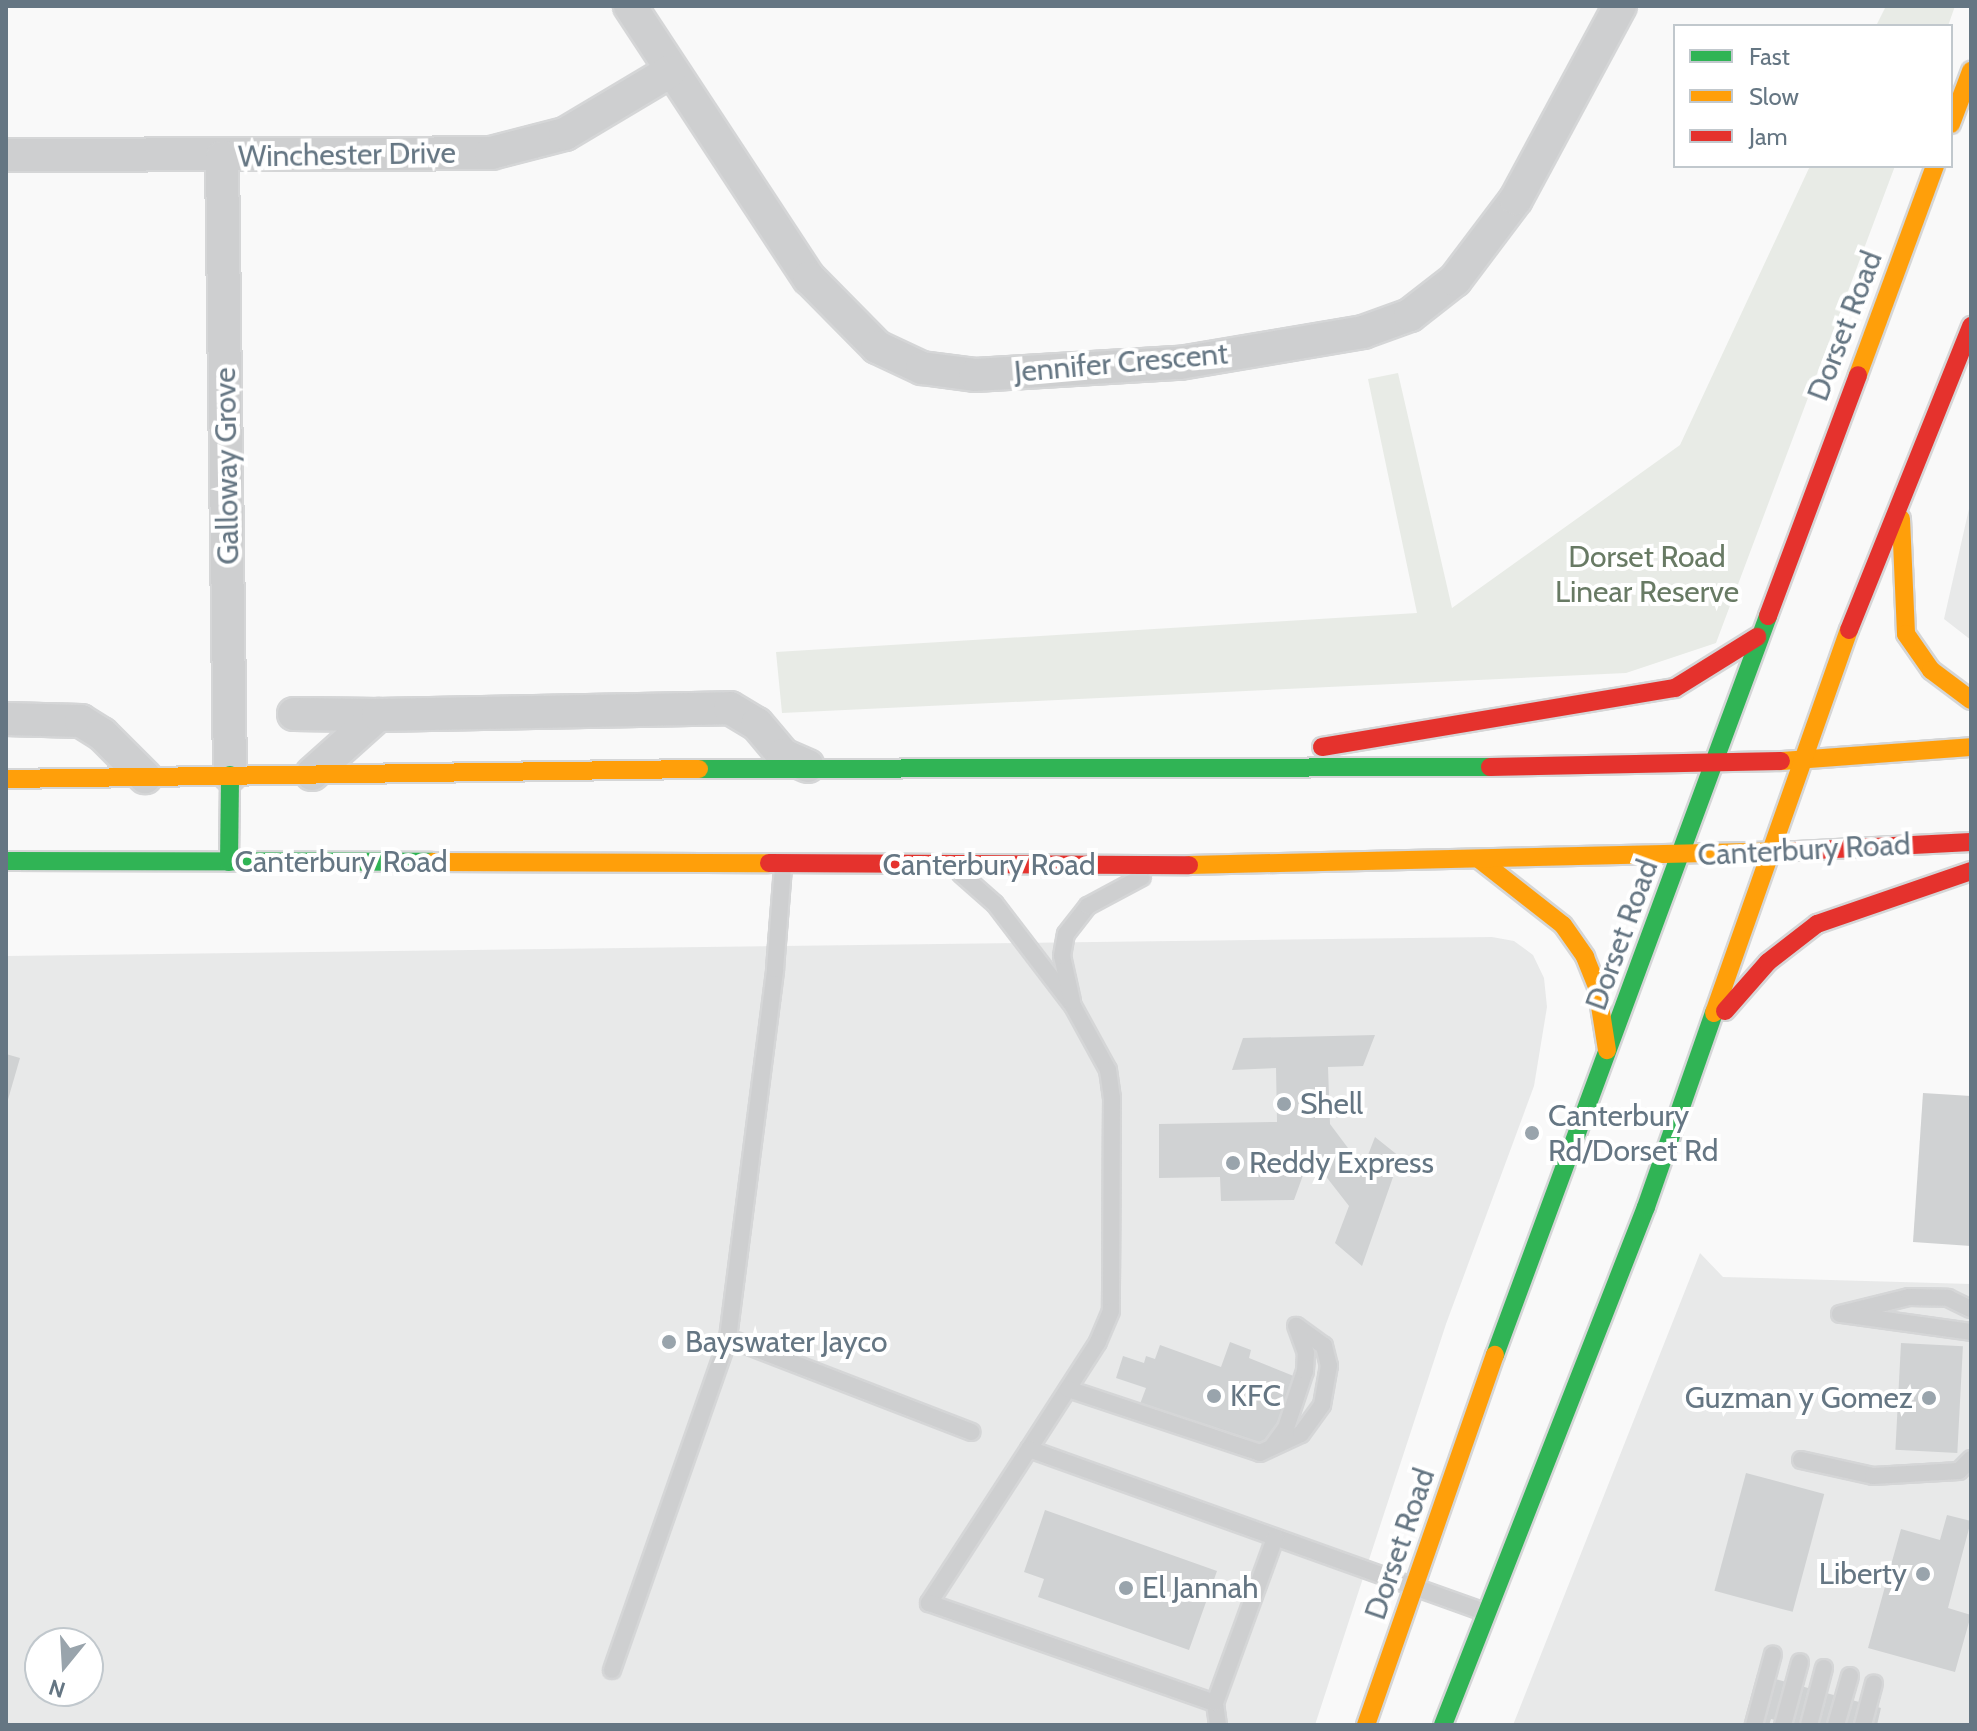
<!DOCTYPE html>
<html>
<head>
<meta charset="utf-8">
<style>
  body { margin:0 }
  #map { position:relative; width:1977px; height:1731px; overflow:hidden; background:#f9f9f9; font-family:Cabin,sans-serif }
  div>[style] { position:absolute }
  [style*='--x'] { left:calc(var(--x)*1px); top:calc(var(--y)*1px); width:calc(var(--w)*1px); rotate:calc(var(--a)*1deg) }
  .built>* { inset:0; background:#e8e9e9 }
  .green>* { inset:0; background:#e8ebe6 }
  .building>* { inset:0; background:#d0d2d3; transform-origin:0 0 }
  .roads { filter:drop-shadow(2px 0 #d5d6d7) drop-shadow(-2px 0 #d5d6d7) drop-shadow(0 2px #d5d6d7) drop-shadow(0 -2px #d5d6d7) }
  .lane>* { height:16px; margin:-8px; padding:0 8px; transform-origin:8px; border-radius:8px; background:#cecfd0 }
  .street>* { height:32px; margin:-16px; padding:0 16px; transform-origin:16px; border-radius:16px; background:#cecfd0 }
  .fast>* { height:18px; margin:-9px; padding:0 9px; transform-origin:9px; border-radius:9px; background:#30b455 }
  .slow>* { height:18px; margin:-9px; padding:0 9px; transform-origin:9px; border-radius:9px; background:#ff9f0a }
  .jam>* { height:18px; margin:-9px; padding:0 9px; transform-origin:9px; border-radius:9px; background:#e5322d }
  .dots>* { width:22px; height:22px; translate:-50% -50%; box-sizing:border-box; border:4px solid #fff; border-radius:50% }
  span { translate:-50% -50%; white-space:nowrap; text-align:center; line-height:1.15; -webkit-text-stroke:8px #fff; paint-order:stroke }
  .street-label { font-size:30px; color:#657683 }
  .park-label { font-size:30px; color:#687a64 }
  .poi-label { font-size:30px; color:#657683 }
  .left { translate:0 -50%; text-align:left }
  .right { translate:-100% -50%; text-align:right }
  .frame { position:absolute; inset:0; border:8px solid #657683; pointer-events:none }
  .legend { position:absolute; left:1673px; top:24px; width:280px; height:144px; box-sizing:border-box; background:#fff; border:2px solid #c1c8cd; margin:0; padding:10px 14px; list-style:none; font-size:24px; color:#657683 }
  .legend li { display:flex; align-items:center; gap:16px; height:40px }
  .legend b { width:40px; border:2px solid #c1c8cd }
  .north { position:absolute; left:24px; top:1627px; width:80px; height:80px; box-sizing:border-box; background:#fff; border:2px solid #c1c8cd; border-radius:50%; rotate:198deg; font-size:22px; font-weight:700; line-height:32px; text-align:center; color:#657683 }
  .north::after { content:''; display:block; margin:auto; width:28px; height:36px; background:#99a4ac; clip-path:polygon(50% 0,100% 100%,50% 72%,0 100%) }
</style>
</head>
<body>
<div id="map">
  <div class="built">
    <i style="clip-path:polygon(1971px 500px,1971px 640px,1944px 619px)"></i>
    <i style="clip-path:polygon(evenodd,1492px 937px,1514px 941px,1533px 955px,1544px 978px,1547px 1007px,1534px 1086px,1446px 1324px,1315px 1725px,6px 1725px,6px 956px,1492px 937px,40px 1643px,88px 1643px,88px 1691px,40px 1691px,40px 1643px)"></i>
    <i style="clip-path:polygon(1700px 1253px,1723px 1277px,1971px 1284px,1971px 1725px,1513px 1725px)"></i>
  </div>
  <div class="green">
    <i style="clip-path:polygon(1886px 6px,1955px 6px,1948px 26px,1876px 26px)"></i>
    <i style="clip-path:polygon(1810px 166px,1895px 166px,1716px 643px,1626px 673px,782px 713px,776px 652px,1417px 613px,1368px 379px,1398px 373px,1452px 608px,1680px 445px)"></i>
  </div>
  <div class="building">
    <i style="clip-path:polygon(1375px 1035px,1363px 1066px,1328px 1067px,1330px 1124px,1363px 1168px,1375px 1137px,1400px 1157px,1362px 1266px,1335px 1243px,1349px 1206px,1310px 1156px,1294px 1200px,1221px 1201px,1220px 1177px,1159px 1178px,1159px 1124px,1277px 1122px,1276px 1068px,1232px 1070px,1243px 1038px)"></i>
    <i style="clip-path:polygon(6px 1054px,20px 1058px,7px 1103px,6px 1103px)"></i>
    <i style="clip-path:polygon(1923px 1093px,1971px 1096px,1971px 1246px,1913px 1242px)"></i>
    <i style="clip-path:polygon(1230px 1342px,1251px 1350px,1249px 1358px,1301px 1379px,1269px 1453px,1140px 1404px,1146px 1388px,1116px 1378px,1123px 1356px,1144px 1363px,1146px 1356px,1155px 1359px,1160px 1345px,1221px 1367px)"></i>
    <i style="left:1901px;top:1343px;width:62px;height:107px;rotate:3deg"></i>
    <i style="left:1746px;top:1473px;width:81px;height:122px;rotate:15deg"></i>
    <i style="clip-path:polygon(1045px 1510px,1217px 1571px,1189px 1650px,1038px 1597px,1044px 1579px,1024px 1572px)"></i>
    <i style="clip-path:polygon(1947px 1515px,1971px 1521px,1948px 1608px,1971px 1615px,1955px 1672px,1868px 1648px,1901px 1529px,1940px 1540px)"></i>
    <i style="clip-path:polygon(1757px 1674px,1881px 1708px,1877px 1725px,1794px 1725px,1771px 1719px,1769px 1725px,1743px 1725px)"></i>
  </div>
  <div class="roads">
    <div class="lane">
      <i style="--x:961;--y:874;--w:45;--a:41.4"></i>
      <i style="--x:995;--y:904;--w:128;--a:52.6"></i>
      <i style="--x:1073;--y:1006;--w:73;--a:61.3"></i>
      <i style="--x:1108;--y:1070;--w:28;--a:82"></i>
      <i style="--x:1112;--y:1098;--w:213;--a:90.3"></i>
      <i style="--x:1111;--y:1311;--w:34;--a:113"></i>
      <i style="--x:1098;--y:1342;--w:127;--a:122.8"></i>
      <i style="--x:1029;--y:1449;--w:484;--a:19.7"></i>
      <i style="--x:1072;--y:1001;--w:46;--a:-102.5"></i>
      <i style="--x:1062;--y:956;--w:22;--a:-80"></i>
      <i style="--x:1066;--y:934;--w:36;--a:-52"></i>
      <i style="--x:1088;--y:906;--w:61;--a:-28.2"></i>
      <i style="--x:1840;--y:1314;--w:71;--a:-13.8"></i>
      <i style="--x:1909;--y:1297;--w:39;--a:1"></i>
      <i style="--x:1948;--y:1298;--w:25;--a:26"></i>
      <i style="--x:1842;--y:1314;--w:130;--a:7.9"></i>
      <i style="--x:728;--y:1338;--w:261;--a:21.1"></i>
      <i style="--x:1068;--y:1389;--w:202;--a:18.4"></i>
      <i style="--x:1260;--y:1453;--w:45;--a:-24.9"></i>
      <i style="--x:1301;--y:1434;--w:36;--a:-54"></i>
      <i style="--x:1322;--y:1405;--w:40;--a:-80"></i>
      <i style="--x:1329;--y:1366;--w:21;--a:-104"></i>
      <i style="--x:1324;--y:1346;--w:34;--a:-144"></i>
      <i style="--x:1272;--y:1447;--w:24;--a:-54"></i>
      <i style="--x:1286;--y:1428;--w:60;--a:-71.6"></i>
      <i style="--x:1305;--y:1371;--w:18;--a:-87"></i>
      <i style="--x:1306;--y:1353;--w:29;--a:-110"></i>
      <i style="--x:1029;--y:1449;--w:184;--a:123"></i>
      <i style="--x:929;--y:1603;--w:303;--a:19.3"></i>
      <i style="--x:1801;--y:1460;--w:74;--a:12.5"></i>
      <i style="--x:1873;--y:1476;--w:86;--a:-3.3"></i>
      <i style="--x:1959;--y:1471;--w:17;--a:-45"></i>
      <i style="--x:612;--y:1670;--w:352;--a:-70.7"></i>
      <i style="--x:728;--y:1338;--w:372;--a:-82.7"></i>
      <i style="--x:775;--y:969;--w:102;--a:-85.5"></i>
      <i style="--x:1218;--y:1725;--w:22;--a:-98"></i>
      <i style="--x:1215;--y:1703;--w:176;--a:-70"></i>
      <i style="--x:1754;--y:1725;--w:73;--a:-75"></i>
      <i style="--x:1783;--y:1725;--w:65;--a:-74.9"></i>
      <i style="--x:1809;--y:1725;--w:59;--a:-75.3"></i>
      <i style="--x:1836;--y:1725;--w:51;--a:-74.1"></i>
      <i style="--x:1863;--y:1725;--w:43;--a:-75.3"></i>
    </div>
    <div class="street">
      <i style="--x:630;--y:6;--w:326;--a:56.7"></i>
      <i style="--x:809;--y:278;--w:97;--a:45.4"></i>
      <i style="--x:877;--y:347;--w:50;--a:25"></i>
      <i style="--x:922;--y:368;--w:53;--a:7.5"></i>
      <i style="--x:975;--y:375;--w:205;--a:-3.4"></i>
      <i style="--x:1180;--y:363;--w:186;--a:-9.6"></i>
      <i style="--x:1363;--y:332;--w:50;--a:-19.9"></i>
      <i style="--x:1410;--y:315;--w:57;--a:-37.9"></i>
      <i style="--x:1455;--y:280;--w:101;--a:-53"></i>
      <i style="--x:1516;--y:199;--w:219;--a:-61.7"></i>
      <i style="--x:6;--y:155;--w:485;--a:-0.2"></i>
      <i style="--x:491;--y:153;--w:76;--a:-14.4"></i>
      <i style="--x:565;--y:134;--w:121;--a:-30.8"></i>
      <i style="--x:222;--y:157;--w:618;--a:89.26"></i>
      <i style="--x:294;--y:714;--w:84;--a:0.7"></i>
      <i style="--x:6;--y:719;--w:75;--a:1.5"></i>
      <i style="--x:81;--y:721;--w:25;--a:32"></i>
      <i style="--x:102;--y:734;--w:61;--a:45"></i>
      <i style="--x:312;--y:774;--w:89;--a:-41.8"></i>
      <i style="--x:378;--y:715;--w:352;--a:-1.1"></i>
      <i style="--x:730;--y:708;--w:31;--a:31"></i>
      <i style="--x:757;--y:724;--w:40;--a:50"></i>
      <i style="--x:783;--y:755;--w:27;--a:24"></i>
    </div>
    <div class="fast">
      <i style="--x:699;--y:769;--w:791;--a:-0.14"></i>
      <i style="--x:6;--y:861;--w:426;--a:0.1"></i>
      <i style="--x:229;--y:862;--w:87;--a:-89.3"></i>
      <i style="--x:1495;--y:1355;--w:788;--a:-69.72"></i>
      <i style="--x:1443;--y:1725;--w:556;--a:-68.6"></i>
      <i style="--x:1646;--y:1207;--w:206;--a:-70.7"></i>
    </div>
    <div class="slow">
      <i style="--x:1951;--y:124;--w:57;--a:-69.3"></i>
      <i style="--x:1858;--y:375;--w:223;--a:-69.8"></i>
      <i style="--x:1901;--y:519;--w:115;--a:87.5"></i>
      <i style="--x:1906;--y:634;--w:44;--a:55.2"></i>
      <i style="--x:1931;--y:670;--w:50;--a:36.9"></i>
      <i style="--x:1781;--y:761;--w:191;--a:-4.2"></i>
      <i style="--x:6;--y:779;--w:693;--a:-0.83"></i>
      <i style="--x:1480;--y:860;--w:105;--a:38.1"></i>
      <i style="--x:1563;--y:925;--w:39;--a:55"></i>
      <i style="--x:1585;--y:957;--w:32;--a:68"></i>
      <i style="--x:1597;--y:987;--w:64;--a:81"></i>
      <i style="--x:432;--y:862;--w:337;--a:0.2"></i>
      <i style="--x:1189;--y:865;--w:608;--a:-1.32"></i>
      <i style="--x:1714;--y:1013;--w:406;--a:-70.6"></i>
      <i style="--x:1366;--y:1725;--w:392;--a:-70.8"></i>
    </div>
    <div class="jam">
      <i style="--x:1768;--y:616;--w:257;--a:-69.5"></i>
      <i style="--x:1849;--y:630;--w:328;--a:-68.1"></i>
      <i style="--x:1322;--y:747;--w:358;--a:-9.5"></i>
      <i style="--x:1675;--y:688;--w:97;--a:-31.9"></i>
      <i style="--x:1490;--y:767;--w:291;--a:-1.2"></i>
      <i style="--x:1797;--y:851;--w:174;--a:-3"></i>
      <i style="--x:769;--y:863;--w:420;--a:0.3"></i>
      <i style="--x:1725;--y:1011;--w:65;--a:-48.7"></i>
      <i style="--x:1768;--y:962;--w:62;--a:-37.8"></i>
      <i style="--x:1817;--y:924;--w:163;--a:-19"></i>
    </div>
  </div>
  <div class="dots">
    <i style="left:1284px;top:1104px;background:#99a4ac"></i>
    <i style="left:1532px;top:1133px;background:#99a4ac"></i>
    <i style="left:1233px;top:1163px;background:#99a4ac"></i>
    <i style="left:669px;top:1342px;background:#99a4ac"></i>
    <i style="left:1214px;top:1396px;background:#99a4ac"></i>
    <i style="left:1929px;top:1398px;background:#99a4ac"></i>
    <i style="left:1923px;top:1574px;background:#99a4ac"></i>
    <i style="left:1126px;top:1588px;background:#99a4ac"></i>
  </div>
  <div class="street-label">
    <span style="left:347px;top:155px;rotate:-1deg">Winchester Drive</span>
    <span style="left:1845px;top:326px;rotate:-69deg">Dorset Road</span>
    <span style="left:1121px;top:363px;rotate:-5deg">Jennifer Crescent</span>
    <span style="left:227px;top:466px;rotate:-91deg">Galloway Grove</span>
    <span style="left:1804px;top:850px;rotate:-3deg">Canterbury Road</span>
    <span style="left:341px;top:862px">Canterbury Road</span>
    <span style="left:989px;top:865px">Canterbury Road</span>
    <span style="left:1622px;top:935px;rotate:-70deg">Dorset Road</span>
    <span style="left:1400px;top:1544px;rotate:-71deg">Dorset Road</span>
  </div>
  <div class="park-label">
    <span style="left:1647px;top:574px">Dorset Road<br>Linear Reserve</span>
  </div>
  <div class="poi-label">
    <span class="left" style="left:1300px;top:1104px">Shell</span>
    <span class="left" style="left:1548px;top:1133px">Canterbury<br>Rd/Dorset Rd</span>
    <span class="left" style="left:1249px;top:1163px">Reddy Express</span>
    <span class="left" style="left:685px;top:1342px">Bayswater Jayco</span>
    <span class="left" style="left:1230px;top:1396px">KFC</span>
    <span class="right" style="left:1913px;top:1398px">Guzman y Gomez</span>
    <span class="right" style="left:1907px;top:1574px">Liberty</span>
    <span class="left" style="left:1142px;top:1588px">El Jannah</span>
  </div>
  <div class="frame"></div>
  <ul class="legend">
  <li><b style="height:10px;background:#30b455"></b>Fast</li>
  <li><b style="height:10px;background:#ff9f0a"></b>Slow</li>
  <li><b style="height:10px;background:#e5322d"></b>Jam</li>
  </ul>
  <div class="north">N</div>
</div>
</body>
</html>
